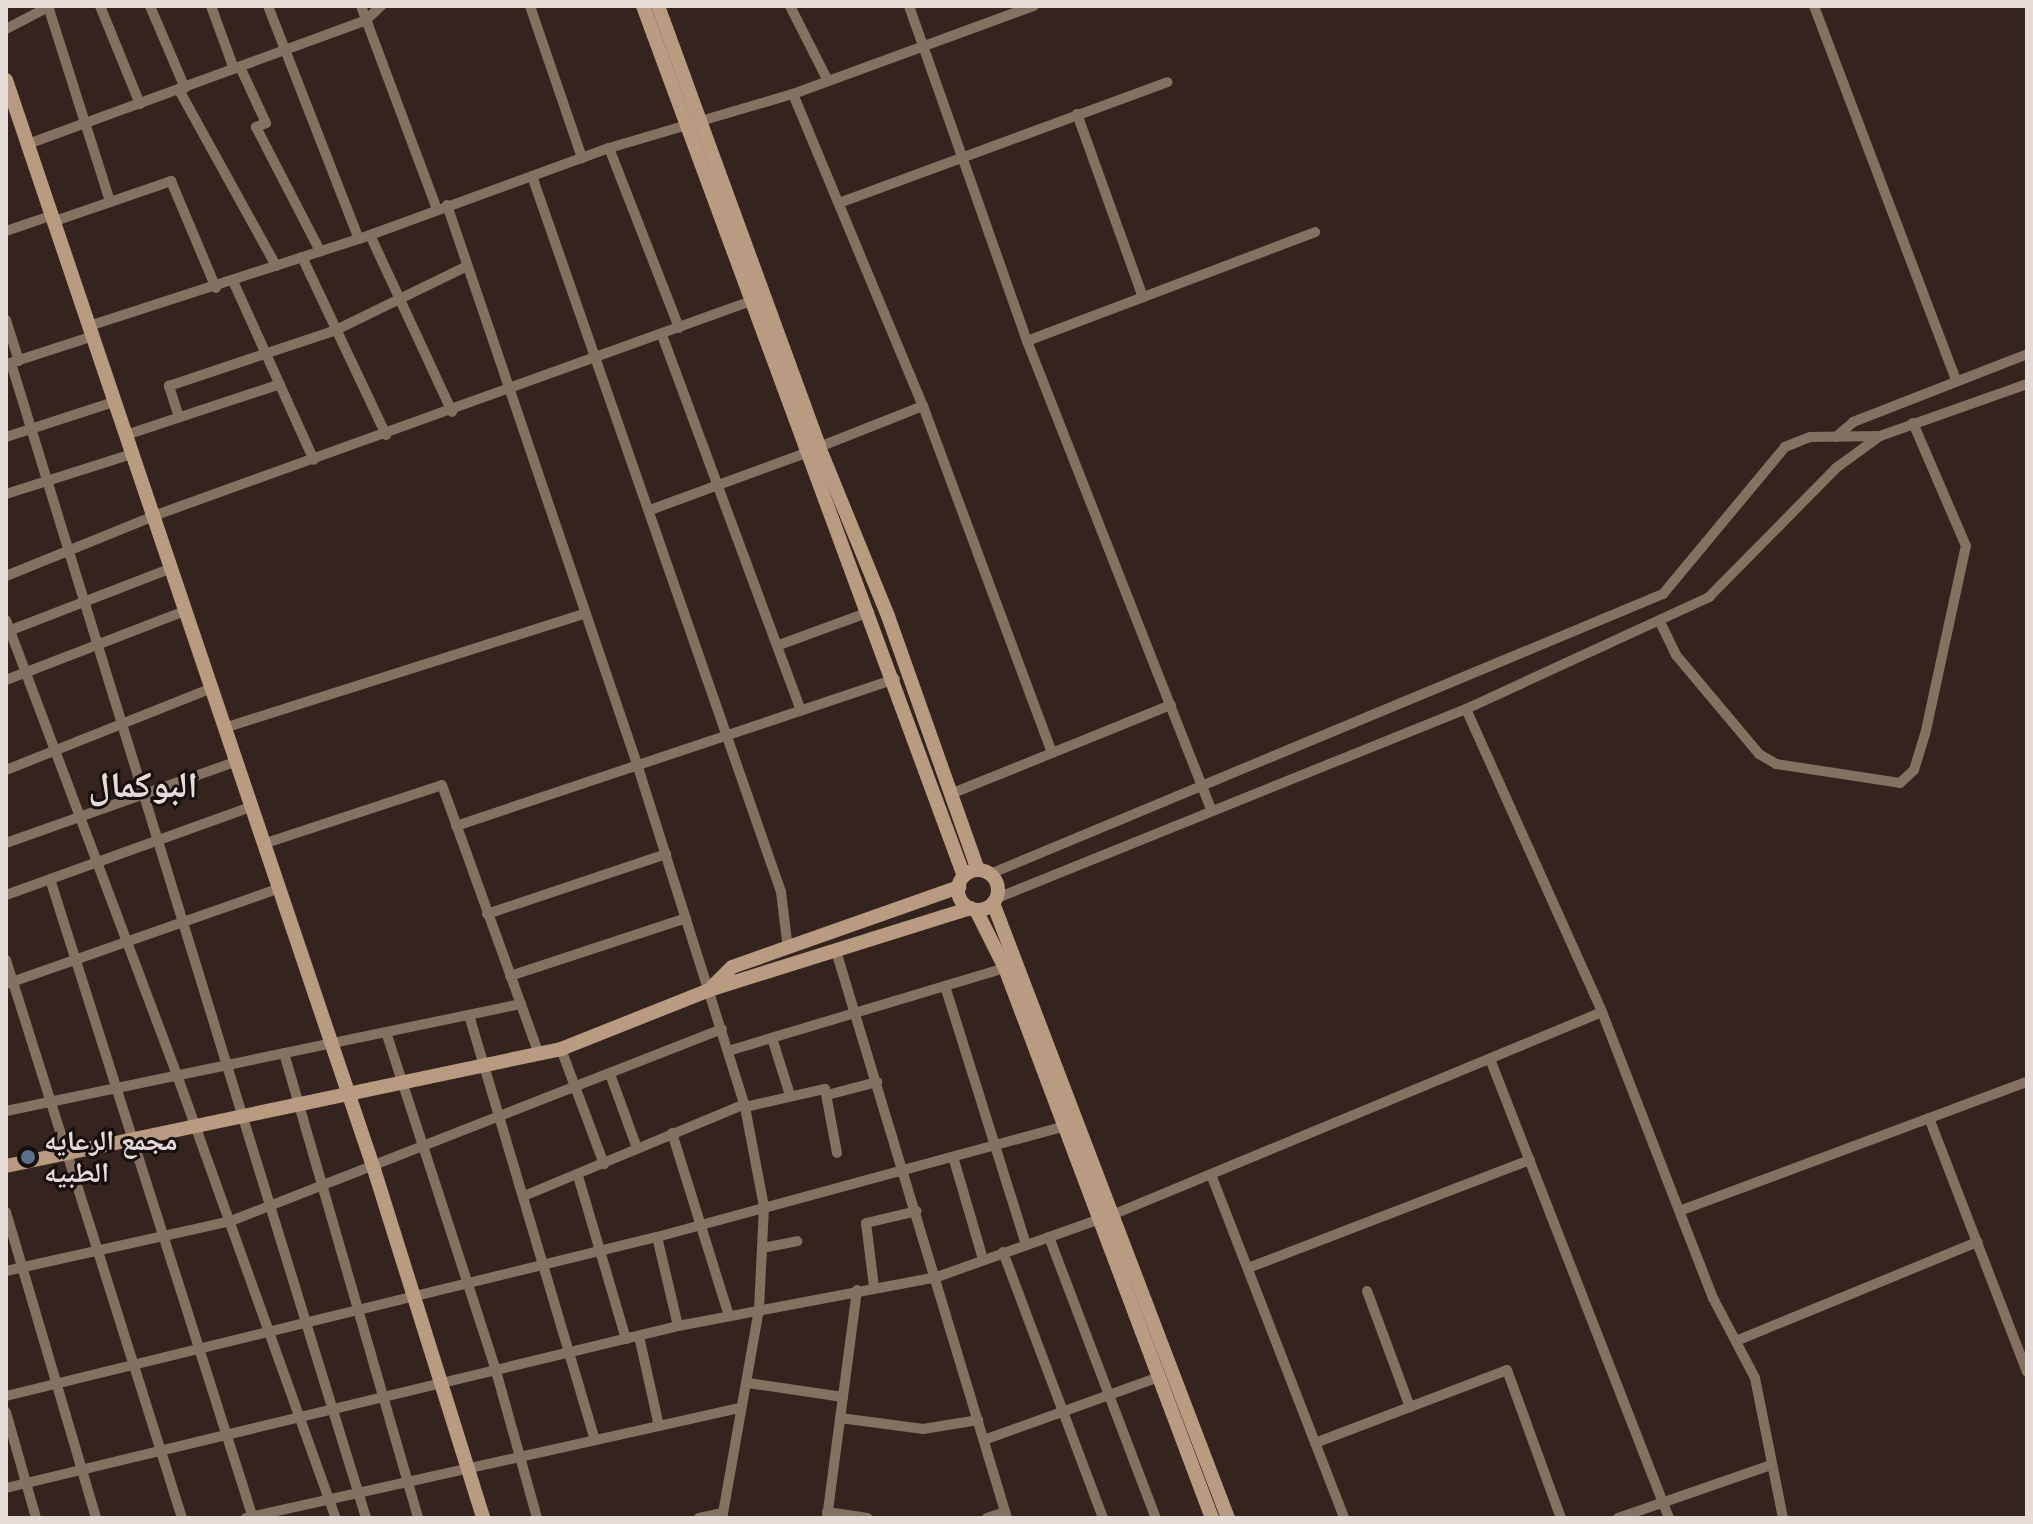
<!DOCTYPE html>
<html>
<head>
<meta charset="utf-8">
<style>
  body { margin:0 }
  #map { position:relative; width:2033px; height:1524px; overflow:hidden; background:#35241e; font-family:Raleway,"Noto Naskh Arabic",sans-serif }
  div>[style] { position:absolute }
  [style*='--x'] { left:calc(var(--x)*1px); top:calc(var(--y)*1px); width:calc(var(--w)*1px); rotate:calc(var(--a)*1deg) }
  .street>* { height:10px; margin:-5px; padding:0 5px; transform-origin:5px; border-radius:5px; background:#847161 }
  .secondary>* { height:14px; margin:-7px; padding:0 7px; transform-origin:7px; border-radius:7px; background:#b89b80 }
  .secondary>.ring { margin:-7px; padding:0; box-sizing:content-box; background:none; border:14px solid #b89b80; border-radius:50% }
  .dots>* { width:22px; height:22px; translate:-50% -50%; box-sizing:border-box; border:4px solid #170f0d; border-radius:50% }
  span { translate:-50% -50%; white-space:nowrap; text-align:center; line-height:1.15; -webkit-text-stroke:6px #170f0d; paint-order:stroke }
  .poi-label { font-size:28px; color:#e7dbd7; font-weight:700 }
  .left { translate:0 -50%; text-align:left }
  .district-label { font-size:36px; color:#e7dbd7; font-weight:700 }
  .frame { position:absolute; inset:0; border:8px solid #e7dbd7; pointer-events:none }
</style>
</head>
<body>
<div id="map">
  <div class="street">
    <i style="--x:48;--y:6;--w:206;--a:72.4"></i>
    <i style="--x:100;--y:6;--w:106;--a:67.8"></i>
    <i style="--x:150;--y:6;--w:89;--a:66.9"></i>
    <i style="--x:211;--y:6;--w:67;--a:69.9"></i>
    <i style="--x:268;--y:6;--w:250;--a:68.7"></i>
    <i style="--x:361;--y:6;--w:217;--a:69.5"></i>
    <i style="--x:530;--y:6;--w:161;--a:71.1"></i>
    <i style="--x:790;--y:6;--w:84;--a:63.1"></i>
    <i style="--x:909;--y:6;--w:355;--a:70.6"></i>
    <i style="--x:1027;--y:341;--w:503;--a:68.54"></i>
    <i style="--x:1814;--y:6;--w:400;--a:69.2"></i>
    <i style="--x:6;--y:29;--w:50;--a:-27.6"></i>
    <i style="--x:240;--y:67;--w:62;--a:65.1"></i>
    <i style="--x:266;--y:123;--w:11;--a:158"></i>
    <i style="--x:256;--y:127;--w:140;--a:62.7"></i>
    <i style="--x:179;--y:90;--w:201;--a:61.1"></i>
    <i style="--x:793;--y:94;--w:338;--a:67.4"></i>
    <i style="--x:923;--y:406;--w:370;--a:69.6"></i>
    <i style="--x:1077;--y:114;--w:195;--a:70.2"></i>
    <i style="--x:28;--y:144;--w:360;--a:-20.1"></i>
    <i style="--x:366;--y:20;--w:21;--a:-43"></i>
    <i style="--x:609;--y:148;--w:193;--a:68.7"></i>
    <i style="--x:532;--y:176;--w:758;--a:70.82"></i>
    <i style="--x:781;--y:892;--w:57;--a:83"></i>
    <i style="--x:839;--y:203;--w:350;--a:-20.2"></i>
    <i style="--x:447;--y:205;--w:590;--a:71.23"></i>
    <i style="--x:637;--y:764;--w:360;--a:72.5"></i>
    <i style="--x:745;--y:1107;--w:102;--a:79.2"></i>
    <i style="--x:764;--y:1207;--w:102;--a:92.8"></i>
    <i style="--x:759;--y:1309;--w:212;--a:100"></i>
    <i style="--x:55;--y:221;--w:123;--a:-19"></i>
    <i style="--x:171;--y:181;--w:116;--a:67.2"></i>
    <i style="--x:6;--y:231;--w:50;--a:-18.8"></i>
    <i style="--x:370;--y:235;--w:195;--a:65.1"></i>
    <i style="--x:302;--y:257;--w:197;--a:64.7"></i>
    <i style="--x:233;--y:281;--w:196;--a:65.7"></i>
    <i style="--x:6;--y:320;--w:43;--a:72.4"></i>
    <i style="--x:89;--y:326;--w:284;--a:-17.9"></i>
    <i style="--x:359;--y:239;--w:266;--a:-20"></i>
    <i style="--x:609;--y:148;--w:192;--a:-16.4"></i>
    <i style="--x:793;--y:94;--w:256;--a:-20.1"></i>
    <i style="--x:662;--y:335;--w:400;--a:69.7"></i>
    <i style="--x:1027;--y:341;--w:308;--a:-20.7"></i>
    <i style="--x:11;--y:363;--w:1208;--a:72.91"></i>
    <i style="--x:7;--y:364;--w:90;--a:-18"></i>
    <i style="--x:179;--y:417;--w:33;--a:-108"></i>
    <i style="--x:169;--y:386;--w:176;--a:-18.5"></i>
    <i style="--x:336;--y:330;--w:146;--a:-26"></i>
    <i style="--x:126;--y:435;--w:162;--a:-18.3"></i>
    <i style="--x:6;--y:437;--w:114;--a:-18"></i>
    <i style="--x:1836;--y:437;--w:23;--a:-41"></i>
    <i style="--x:1853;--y:422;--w:187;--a:-21.3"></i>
    <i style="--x:819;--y:447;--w:112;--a:-21.5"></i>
    <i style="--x:6;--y:494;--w:132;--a:-17.6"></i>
    <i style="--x:650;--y:510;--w:171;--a:-20.1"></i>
    <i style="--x:6;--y:576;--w:162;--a:-22.1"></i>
    <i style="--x:156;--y:515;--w:635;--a:-19.78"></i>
    <i style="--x:6;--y:620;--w:486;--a:69.4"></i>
    <i style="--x:177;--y:1075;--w:471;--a:70.3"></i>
    <i style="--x:1660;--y:622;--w:37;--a:64"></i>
    <i style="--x:1676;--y:655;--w:129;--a:50"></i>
    <i style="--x:1759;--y:754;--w:20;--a:30"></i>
    <i style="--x:1776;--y:764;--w:125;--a:8.7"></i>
    <i style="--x:1900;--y:783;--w:19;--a:-43"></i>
    <i style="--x:1914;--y:770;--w:37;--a:-73"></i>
    <i style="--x:1925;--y:735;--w:193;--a:-77.8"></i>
    <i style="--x:1966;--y:546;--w:134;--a:-113.3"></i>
    <i style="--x:6;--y:632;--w:178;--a:-21.1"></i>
    <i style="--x:779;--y:645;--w:96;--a:-20.1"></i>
    <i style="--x:6;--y:680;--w:192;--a:-21.1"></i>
    <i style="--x:1466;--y:709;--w:332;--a:65.8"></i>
    <i style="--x:1602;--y:1012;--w:307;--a:68.8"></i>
    <i style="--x:1713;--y:1298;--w:90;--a:62.3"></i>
    <i style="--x:1755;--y:1378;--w:143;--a:78.7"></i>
    <i style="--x:224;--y:728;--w:377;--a:-17.6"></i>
    <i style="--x:6;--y:770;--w:222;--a:-21.7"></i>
    <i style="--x:953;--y:793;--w:235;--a:-22"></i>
    <i style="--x:456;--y:826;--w:463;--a:-18.5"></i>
    <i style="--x:6;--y:843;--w:243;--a:-19.5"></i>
    <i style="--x:263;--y:844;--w:188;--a:-18.2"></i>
    <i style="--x:442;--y:785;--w:286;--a:70.2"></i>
    <i style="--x:990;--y:874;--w:729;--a:-22.59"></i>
    <i style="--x:1663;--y:594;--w:191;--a:-50.3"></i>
    <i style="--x:1785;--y:447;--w:27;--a:-22"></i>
    <i style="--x:1810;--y:437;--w:70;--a:-0.8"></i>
    <i style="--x:50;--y:879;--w:670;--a:72.38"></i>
    <i style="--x:6;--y:895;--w:259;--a:-19.8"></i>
    <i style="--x:997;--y:898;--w:506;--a:-21.95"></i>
    <i style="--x:1466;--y:709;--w:268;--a:-24.7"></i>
    <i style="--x:1709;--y:597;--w:181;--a:-45.4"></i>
    <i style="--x:1836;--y:468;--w:54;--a:-36"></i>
    <i style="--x:1880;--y:436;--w:156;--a:-19.5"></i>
    <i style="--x:487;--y:914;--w:189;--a:-18.5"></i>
    <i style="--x:836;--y:951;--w:592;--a:73.22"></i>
    <i style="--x:6;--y:960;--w:585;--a:72.49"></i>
    <i style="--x:510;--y:976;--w:185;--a:-18.2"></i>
    <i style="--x:6;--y:984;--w:287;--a:-19.3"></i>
    <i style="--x:945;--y:986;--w:270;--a:72.6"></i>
    <i style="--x:469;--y:1015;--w:443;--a:73.5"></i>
    <i style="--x:386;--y:1032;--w:356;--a:72"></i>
    <i style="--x:496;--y:1371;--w:153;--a:74.4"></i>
    <i style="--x:772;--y:1038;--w:60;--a:72.5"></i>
    <i style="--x:561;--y:1049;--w:123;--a:69.5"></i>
    <i style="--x:728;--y:1051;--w:289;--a:-16.7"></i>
    <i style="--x:284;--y:1053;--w:484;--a:73.9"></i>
    <i style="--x:1490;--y:1059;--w:493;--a:68.7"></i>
    <i style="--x:610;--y:1074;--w:79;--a:70"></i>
    <i style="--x:827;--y:1095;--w:52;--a:-14.6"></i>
    <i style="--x:745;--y:1107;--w:82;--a:-12.7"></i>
    <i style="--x:825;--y:1089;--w:65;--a:79.4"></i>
    <i style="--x:6;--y:1111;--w:526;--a:-11.74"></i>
    <i style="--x:1929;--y:1118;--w:272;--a:68.9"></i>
    <i style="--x:672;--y:1133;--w:192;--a:72.7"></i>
    <i style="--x:954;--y:1160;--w:103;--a:73.7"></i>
    <i style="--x:578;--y:1176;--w:170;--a:73.6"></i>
    <i style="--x:1212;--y:1177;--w:366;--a:68.8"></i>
    <i style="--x:524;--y:1196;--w:239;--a:-22.6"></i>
    <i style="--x:1682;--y:1210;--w:368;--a:-20.4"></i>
    <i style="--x:6;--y:1212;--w:319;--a:73.6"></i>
    <i style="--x:1112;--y:1215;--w:530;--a:-22.5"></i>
    <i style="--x:657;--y:1237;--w:91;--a:76.7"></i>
    <i style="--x:1049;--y:1237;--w:301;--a:69.2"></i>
    <i style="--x:762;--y:1248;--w:36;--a:-11"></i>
    <i style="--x:1003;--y:1252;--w:284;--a:69.4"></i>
    <i style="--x:1248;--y:1268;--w:302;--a:-21"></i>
    <i style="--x:6;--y:1271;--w:230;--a:-12.5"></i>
    <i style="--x:231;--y:1221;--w:527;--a:-21.36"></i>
    <i style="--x:874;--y:1287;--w:64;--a:-97.1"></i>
    <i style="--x:866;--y:1223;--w:52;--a:-13.2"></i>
    <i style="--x:1367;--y:1291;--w:124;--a:69.7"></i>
    <i style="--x:639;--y:1336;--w:92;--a:77.5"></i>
    <i style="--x:1736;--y:1341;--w:261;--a:-22.3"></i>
    <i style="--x:748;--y:1383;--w:96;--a:8.4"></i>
    <i style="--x:6;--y:1396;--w:670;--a:-13.73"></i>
    <i style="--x:657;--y:1237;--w:423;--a:-15.2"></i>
    <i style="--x:6;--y:1412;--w:110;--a:74.2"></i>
    <i style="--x:840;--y:1418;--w:84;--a:7.5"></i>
    <i style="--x:923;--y:1429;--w:56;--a:-9.3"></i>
    <i style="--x:984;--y:1440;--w:186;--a:-19.8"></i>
    <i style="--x:1315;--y:1443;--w:205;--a:-20.8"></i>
    <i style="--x:1507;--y:1370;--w:158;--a:70"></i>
    <i style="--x:6;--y:1488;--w:691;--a:-13.55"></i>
    <i style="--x:678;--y:1326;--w:264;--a:-10.7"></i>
    <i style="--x:937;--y:1277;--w:173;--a:-19.6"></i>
    <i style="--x:827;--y:1512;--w:41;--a:8.3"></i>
    <i style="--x:246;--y:1518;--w:505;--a:-12.58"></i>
    <i style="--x:699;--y:1518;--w:24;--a:-12"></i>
    <i style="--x:827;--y:1518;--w:230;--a:-82.5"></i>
    <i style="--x:987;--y:1518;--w:19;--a:-18"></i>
    <i style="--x:1618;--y:1518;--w:162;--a:-19.1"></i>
  </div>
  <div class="secondary">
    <i style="--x:643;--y:6;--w:927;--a:69.75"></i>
    <i style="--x:658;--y:6;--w:469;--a:69.9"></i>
    <i style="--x:819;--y:447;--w:183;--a:67.8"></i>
    <i style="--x:888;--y:616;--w:269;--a:70.5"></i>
    <i style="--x:6;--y:80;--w:1146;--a:71.33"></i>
    <i style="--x:373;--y:1166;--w:369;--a:72.6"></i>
    <i class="ring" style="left:958px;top:870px;width:26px;height:26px"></i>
    <i style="--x:993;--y:903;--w:658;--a:69.09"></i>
    <i style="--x:976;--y:910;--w:65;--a:63.4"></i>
    <i style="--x:1005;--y:968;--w:588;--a:69.38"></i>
    <i style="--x:712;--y:987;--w:28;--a:-45"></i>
    <i style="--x:732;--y:967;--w:241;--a:-19.4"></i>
    <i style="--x:6;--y:1166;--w:567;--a:-11.9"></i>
    <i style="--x:561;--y:1049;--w:159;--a:-21.7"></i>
    <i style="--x:709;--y:990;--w:274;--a:-17.4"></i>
  </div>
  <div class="dots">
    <i style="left:28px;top:1157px;background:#5c6f8a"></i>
  </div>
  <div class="poi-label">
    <span class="left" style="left:44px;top:1157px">مجمع الرعايه<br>الطبيه</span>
  </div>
  <div class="district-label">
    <span style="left:143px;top:785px">البوكمال</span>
  </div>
  <div class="frame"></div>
</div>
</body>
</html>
